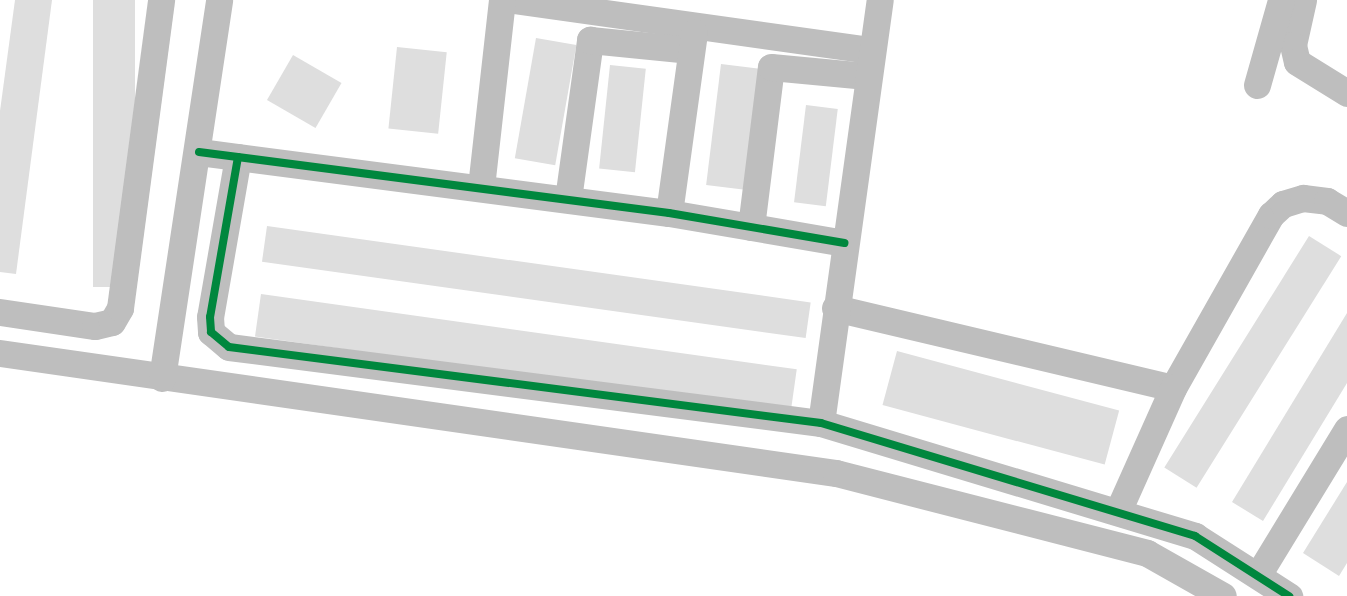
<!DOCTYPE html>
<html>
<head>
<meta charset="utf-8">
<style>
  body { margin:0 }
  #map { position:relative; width:1347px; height:596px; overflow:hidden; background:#fff; font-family:Arial,sans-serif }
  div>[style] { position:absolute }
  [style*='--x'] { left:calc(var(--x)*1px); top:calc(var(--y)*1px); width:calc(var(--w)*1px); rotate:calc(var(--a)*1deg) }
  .building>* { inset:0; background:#dedede; transform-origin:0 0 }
  .minor>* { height:27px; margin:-13.5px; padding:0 13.5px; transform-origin:13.5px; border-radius:13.5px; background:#bebebe }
  .cycleway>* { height:8px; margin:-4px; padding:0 4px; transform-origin:4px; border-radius:4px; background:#00873e }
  span { translate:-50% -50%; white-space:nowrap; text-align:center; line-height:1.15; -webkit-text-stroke:4.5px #fff; paint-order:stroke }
</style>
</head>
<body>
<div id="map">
  <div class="building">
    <i style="clip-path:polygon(15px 0,52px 0,16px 274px,0 272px,0 111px)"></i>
    <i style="left:93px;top:0;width:42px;height:287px"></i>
    <i style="left:536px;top:38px;width:41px;height:122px;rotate:10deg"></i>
    <i style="left:397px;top:47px;width:50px;height:82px;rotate:6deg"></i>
    <i style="left:293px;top:55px;width:56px;height:52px;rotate:30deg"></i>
    <i style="left:721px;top:64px;width:39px;height:122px;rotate:7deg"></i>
    <i style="left:610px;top:65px;width:36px;height:104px;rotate:6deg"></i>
    <i style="left:806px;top:105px;width:32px;height:98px;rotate:7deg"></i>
    <i style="left:267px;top:226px;width:549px;height:36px;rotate:8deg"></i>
    <i style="left:1309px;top:236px;width:38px;height:273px;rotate:32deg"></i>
    <i style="left:261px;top:294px;width:541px;height:43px;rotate:8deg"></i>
    <i style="clip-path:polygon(1347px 313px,1347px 383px,1263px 521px,1232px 502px)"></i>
    <i style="left:897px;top:351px;width:230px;height:56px;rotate:15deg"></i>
    <i style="clip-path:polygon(1347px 482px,1347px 563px,1339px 576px,1303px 553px)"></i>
  </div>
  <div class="minor">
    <i style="--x:513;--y:0;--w:361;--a:8"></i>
    <i style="--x:1303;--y:0;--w:46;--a:102.5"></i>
    <i style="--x:1293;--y:45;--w:17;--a:77"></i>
    <i style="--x:1297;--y:62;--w:59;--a:31.8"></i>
    <i style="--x:1257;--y:85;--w:88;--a:-74.2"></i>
    <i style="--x:199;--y:152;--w:474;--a:7.4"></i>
    <i style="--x:669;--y:213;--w:178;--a:9.7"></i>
    <i style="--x:238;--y:157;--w:162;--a:99.9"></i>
    <i style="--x:210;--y:317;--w:15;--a:86"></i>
    <i style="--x:211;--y:332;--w:23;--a:40"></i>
    <i style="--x:229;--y:347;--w:597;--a:7.32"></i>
    <i style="--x:821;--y:423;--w:391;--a:16.8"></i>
    <i style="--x:1195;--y:536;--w:112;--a:32.6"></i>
    <i style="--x:481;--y:187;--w:188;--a:-83.6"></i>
    <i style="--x:568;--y:199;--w:161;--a:-82.1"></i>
    <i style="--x:590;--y:40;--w:101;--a:5.7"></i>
    <i style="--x:669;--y:213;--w:182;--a:-82.1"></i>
    <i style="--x:751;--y:227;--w:161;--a:-82.9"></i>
    <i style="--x:771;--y:67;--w:96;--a:5.4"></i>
    <i style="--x:835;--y:308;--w:347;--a:13.3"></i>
    <i style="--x:1173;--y:388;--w:199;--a:-60.5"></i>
    <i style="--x:1271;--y:215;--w:16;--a:-43"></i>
    <i style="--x:1283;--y:204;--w:21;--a:-17"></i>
    <i style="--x:1303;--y:198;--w:24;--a:7"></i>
    <i style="--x:1327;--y:201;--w:23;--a:31"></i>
    <i style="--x:0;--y:312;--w:96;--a:8.4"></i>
    <i style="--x:95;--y:326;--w:17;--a:-13"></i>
    <i style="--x:112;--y:322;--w:16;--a:-60"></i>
    <i style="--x:120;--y:308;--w:311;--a:-82.4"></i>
    <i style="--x:0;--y:353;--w:845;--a:8.17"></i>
    <i style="--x:836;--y:473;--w:321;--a:14.4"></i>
    <i style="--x:1147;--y:553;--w:87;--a:29.5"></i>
    <i style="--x:162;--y:378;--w:382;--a:-81.4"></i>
    <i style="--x:821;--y:423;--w:427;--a:-82.1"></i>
    <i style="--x:1119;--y:509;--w:133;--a:-65.9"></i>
    <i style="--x:1258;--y:575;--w:171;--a:-58.6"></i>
  </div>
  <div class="cycleway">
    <i style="--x:199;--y:152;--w:474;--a:7.4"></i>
    <i style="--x:669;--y:213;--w:178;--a:9.7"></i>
    <i style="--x:238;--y:157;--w:162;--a:99.9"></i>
    <i style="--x:210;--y:317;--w:15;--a:86"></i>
    <i style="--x:211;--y:332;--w:23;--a:40"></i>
    <i style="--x:229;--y:347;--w:597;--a:7.32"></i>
    <i style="--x:821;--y:423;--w:391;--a:16.8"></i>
    <i style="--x:1195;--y:536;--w:112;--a:32.6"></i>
  </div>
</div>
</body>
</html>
